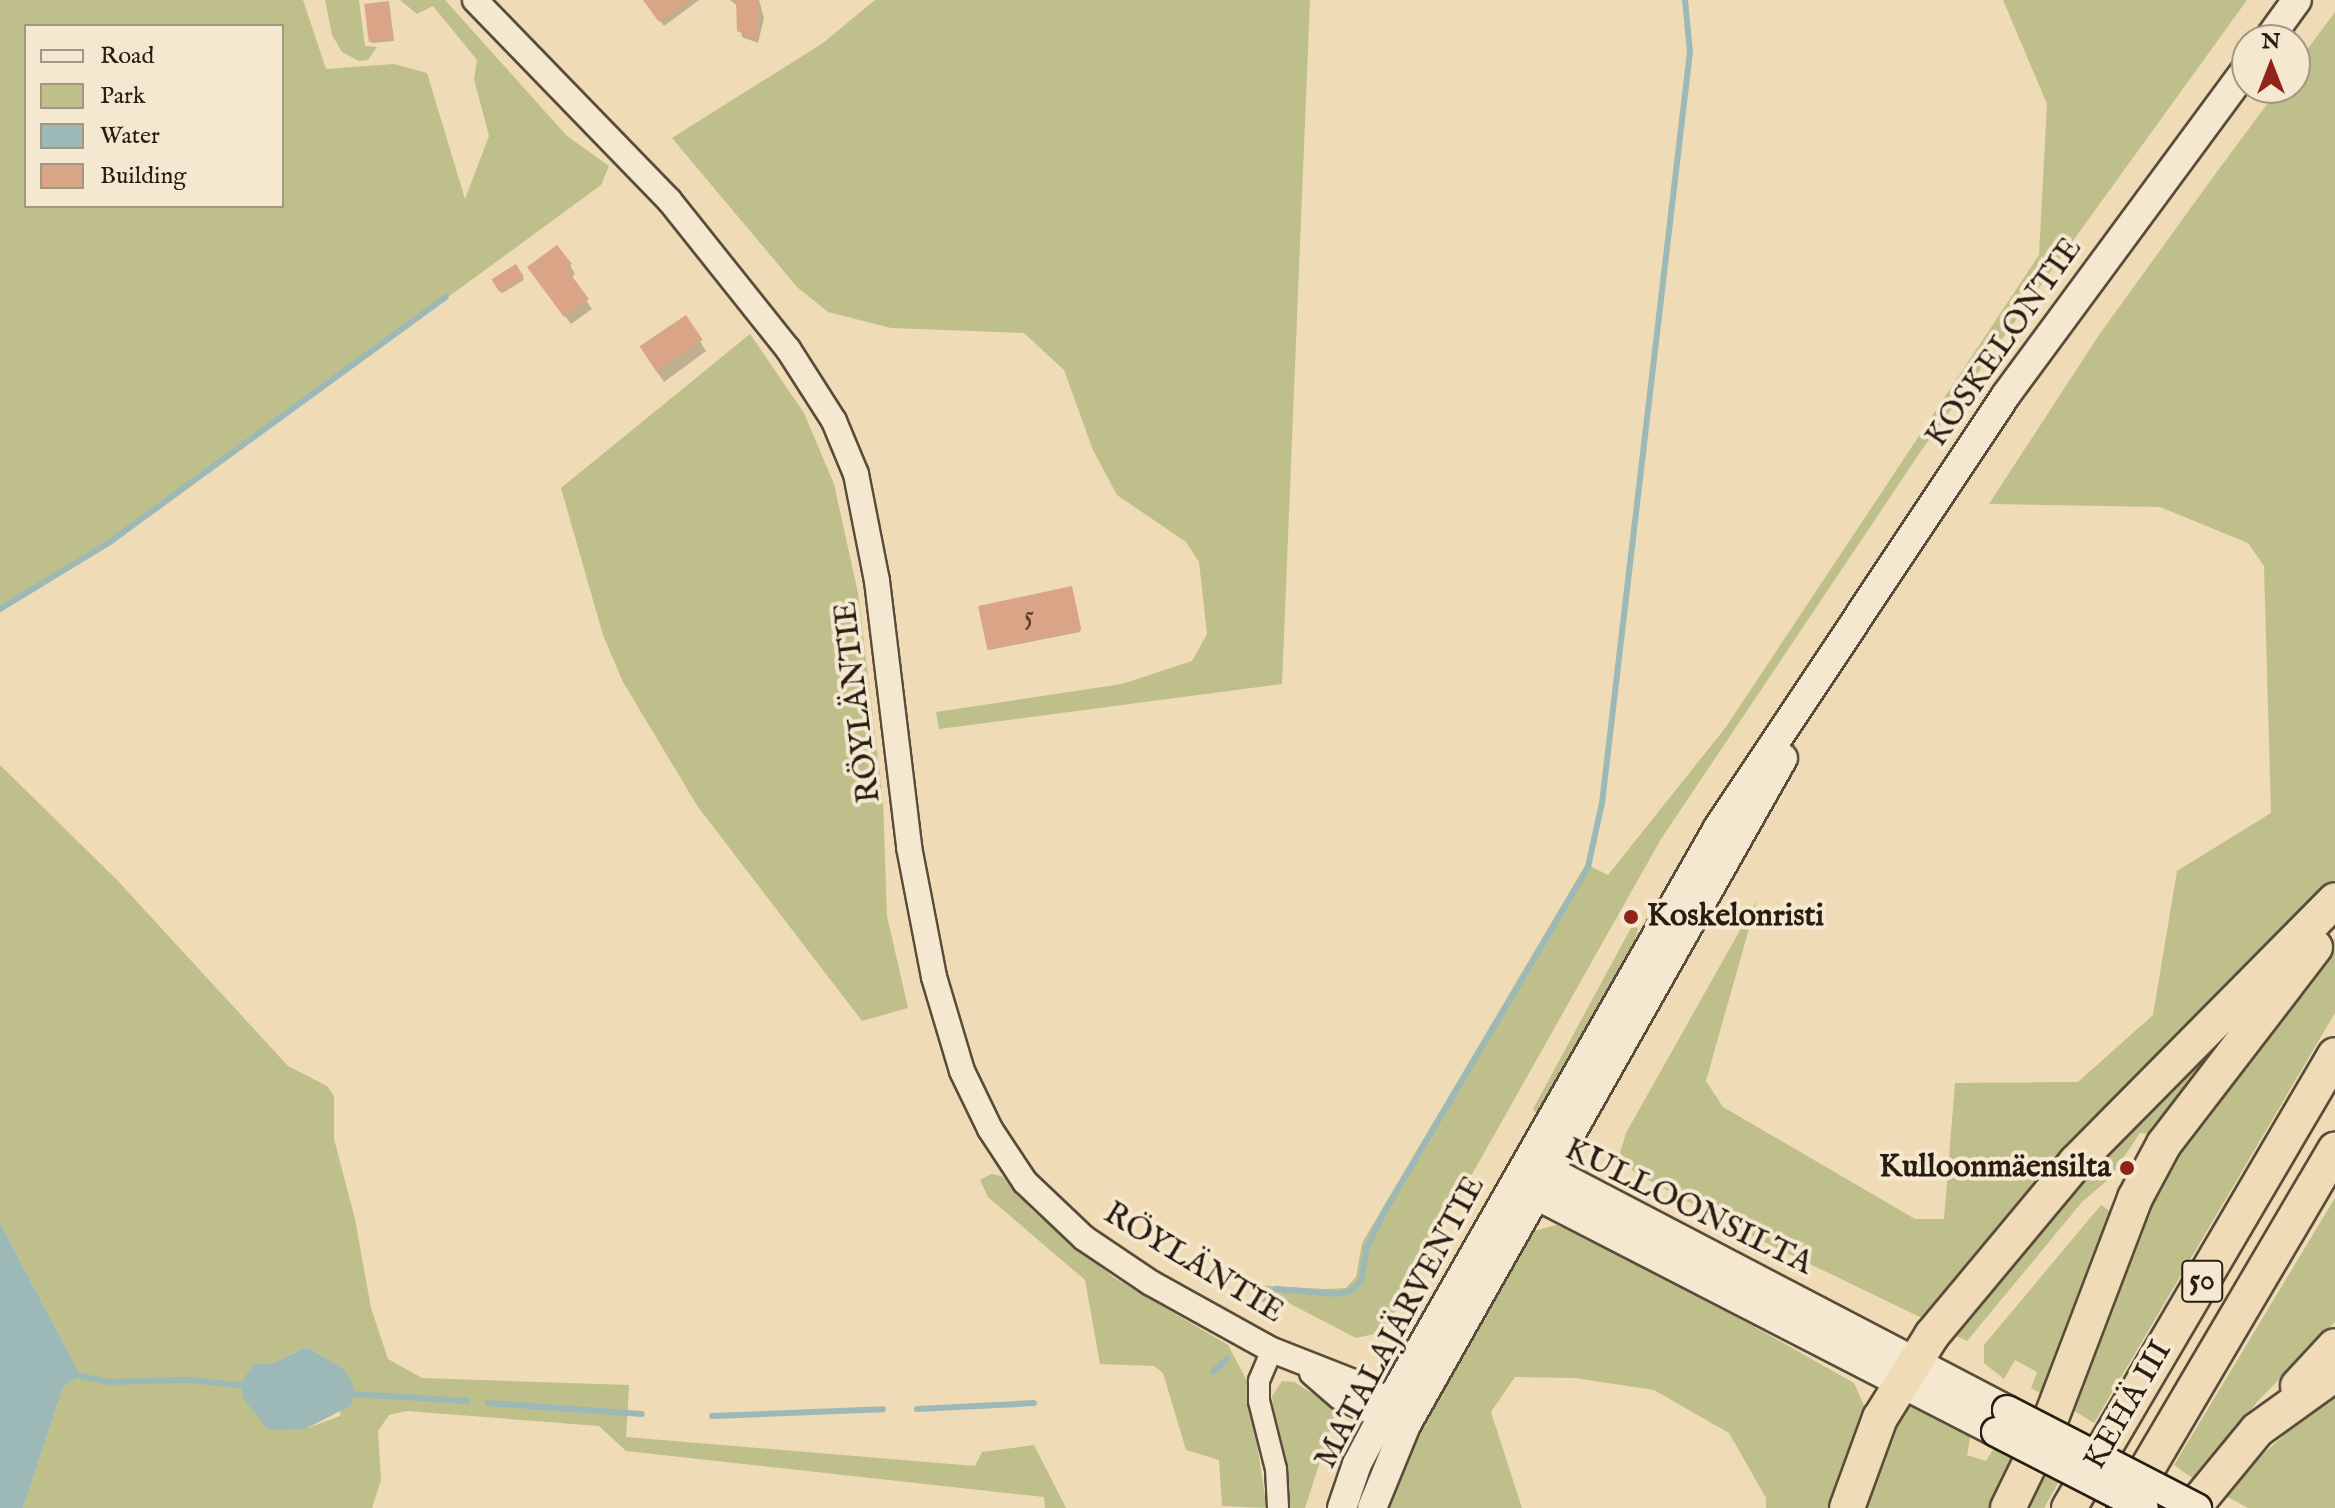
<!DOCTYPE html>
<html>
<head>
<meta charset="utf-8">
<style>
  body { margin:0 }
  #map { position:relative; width:2335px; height:1508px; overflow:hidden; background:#efdbb6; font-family:"IM FELL English",serif }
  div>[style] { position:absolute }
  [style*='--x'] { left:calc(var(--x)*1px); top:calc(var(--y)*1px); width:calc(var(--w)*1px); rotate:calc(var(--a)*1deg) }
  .green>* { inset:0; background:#bebf8b }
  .water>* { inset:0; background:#9db9b7 }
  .shadow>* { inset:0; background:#0003; transform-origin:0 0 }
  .stream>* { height:6px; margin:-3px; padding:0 3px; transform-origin:3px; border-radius:3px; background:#9db9b7 }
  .building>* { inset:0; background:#daa486; transform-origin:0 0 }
  .roads { filter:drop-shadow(2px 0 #5a4c3a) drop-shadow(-2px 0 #5a4c3a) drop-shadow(0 2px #5a4c3a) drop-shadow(0 -2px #5a4c3a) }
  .minor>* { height:20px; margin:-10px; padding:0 10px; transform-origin:10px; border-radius:10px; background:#f5e8d0 }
  .tertiary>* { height:24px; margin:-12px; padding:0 12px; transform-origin:12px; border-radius:12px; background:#f5e8d0 }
  .secondary>* { height:28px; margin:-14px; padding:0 14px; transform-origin:14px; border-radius:14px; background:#f5e8d0 }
  .trunk>* { height:34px; margin:-17px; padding:0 17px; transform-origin:17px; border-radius:17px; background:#efdbb6 }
  .bridges { filter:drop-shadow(2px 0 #291c10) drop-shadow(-2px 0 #291c10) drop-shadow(0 2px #291c10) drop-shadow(0 -2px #291c10) }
  .secondary-bridge>* { height:28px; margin:-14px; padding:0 14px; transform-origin:14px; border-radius:14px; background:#f5e8d0 }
  .dots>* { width:22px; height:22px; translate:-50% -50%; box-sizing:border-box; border:4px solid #f5e8d0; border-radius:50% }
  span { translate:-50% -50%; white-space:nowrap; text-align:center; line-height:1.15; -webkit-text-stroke:8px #f5e8d0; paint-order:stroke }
  .number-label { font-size:28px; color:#553e2e }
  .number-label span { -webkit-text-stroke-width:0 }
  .shield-label span { padding:2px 6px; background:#f5e8d0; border:2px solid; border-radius:6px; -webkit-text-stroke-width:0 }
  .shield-label { font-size:30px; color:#291c10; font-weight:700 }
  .street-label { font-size:32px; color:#291c10 }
  .poi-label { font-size:32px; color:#291c10; font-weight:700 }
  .left { translate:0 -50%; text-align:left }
  .right { translate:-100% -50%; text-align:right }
  .legend { position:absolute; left:24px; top:24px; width:260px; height:184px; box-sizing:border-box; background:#f5e8d0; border:2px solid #a39683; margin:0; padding:10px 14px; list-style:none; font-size:24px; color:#291c10 }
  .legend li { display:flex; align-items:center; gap:16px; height:40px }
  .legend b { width:40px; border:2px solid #a39683 }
  .north { position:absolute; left:2231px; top:24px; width:80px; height:80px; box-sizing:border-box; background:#f5e8d0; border:2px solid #a39683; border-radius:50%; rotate:0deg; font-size:22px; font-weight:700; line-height:32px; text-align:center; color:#291c10 }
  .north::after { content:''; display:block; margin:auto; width:28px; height:36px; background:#8f2418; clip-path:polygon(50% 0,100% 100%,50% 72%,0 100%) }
</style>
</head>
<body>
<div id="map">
  <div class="green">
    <i style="clip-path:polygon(evenodd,0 0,303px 0,326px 69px,394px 64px,427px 73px,465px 199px,489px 136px,474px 79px,477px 60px,433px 6px,417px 14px,400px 0,445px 0,567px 136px,609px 166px,601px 185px,481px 273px,107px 544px,0 609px,0 0,26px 26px,282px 26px,282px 206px,26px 206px,26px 26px)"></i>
    <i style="clip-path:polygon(325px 0,359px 0,365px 46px,377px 47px,368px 60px,359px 61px,342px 52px,332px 35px)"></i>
    <i style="clip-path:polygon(875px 0,1310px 0,1282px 684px,939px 729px,936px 712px,1122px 684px,1192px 661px,1207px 634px,1199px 562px,1186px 542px,1117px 495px,1093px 450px,1064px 370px,1024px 333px,891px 328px,828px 312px,797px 287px,672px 138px,823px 43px)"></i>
    <i style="clip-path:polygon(2003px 0,2247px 0,1921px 451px,1661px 839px,1383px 1332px,1356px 1338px,1254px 1285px,1325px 1289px,1346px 1288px,1356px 1277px,1362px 1243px,1586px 864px,1608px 875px,1726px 727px,2039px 255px,2047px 104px)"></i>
    <i style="clip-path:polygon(2335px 12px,2335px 880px,2033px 1185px,1924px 1319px,1752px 1236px,1634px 1172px,1620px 1153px,1626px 1133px,1757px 900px,1706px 1081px,1723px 1107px,1915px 1219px,1944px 1219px,1955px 1083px,2078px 1082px,2153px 1015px,2177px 871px,2271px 813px,2264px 566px,2248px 543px,2160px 507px,1989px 504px,2099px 335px,2208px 184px,2279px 88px,2295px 88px,2295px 66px)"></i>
    <i style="clip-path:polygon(750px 334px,804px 413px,834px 484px,858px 593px,883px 800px,887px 916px,908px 1008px,862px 1021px,698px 807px,623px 682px,603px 635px,561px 488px)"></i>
    <i style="clip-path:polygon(evenodd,0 765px,117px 880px,288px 1066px,327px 1086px,334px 1096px,334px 1139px,355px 1219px,371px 1308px,388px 1359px,422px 1378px,629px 1385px,626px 1437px,975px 1466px,982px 1452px,1034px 1445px,1066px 1508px,1045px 1508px,1044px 1497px,626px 1451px,599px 1426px,407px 1411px,389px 1415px,378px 1431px,381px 1480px,372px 1508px,23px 1508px,63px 1387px,81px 1376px,0 1223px,0 765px,307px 1347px,344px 1369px,340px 1416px,305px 1429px,253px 1364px,273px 1363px,307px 1347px)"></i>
    <i style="clip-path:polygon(1632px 926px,1638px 928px,1629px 965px,1540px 1118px,1533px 1109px)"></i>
    <i style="clip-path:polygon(2335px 938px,2335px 1013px,2094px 1423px,2068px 1407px,2163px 1170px)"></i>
    <i style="clip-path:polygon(2235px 1019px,2150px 1134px,2140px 1133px,2110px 1178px,2082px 1202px,1967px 1341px,1952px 1334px,2075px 1184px)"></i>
    <i style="clip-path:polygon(991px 1174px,1002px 1176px,1032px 1210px,1113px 1277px,1228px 1345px,1247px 1381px,1267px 1508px,1222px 1506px,1219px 1460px,1186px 1450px,1163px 1373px,1154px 1366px,1100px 1364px,1085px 1280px,988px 1197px,980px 1180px)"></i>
    <i style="clip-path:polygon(2335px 1198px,2335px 1322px,2257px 1402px,2195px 1480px,2174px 1465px)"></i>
    <i style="clip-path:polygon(2101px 1205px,2110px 1211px,2045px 1396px,2031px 1388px,2037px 1372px,2015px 1360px,2004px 1379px,1984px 1363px,1984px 1345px)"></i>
    <i style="clip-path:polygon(1556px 1225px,1597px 1238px,1854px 1383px,1866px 1410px,1834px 1508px,1766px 1508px,1766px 1498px,1729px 1433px,1654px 1390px,1575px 1378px,1515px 1377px,1491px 1412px,1522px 1508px,1379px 1508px,1409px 1437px,1527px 1233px)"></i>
    <i style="clip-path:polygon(1282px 1381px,1294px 1382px,1331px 1405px,1335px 1415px,1305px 1508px,1286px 1508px,1272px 1396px)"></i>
    <i style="clip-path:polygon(2335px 1389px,2335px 1508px,2248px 1508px,2220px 1493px)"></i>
    <i style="clip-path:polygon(1910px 1406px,1971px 1433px,1967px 1455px,1986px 1461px,1996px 1445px,2017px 1459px,1991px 1508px,1857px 1508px,1872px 1465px)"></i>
    <i style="clip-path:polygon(2039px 1468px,2060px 1480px,2044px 1508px,2020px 1508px)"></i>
  </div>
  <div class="water">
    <i style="clip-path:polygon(0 1223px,81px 1376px,63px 1387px,23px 1508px,0 1508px)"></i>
    <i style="clip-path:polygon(307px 1347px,344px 1369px,354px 1385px,352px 1405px,305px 1429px,269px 1430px,245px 1401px,240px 1385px,253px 1364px,273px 1363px)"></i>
  </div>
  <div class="shadow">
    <i style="clip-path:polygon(644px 0,699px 0,664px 26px)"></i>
    <i style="clip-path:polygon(730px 0,759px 0,764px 18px,758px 43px,742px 37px,739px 7px)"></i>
    <i style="clip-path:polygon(389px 5px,394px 41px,372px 43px,370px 41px)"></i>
    <i style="clip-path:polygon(570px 265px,575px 274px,571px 278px,592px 309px,571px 324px,535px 276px)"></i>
    <i style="left:516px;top:267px;width:15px;height:26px;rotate:58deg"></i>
    <i style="clip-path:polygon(685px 318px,706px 351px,664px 382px,646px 356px)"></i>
    <i style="clip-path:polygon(1072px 590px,1080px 632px,989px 650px,988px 648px)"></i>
  </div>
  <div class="stream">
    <i style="--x:0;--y:609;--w:125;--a:-31.3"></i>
    <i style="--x:107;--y:544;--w:419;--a:-36.1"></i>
    <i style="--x:1263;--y:1299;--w:17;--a:-36"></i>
    <i style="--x:1277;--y:1289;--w:59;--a:4.8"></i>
    <i style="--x:1336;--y:1294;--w:15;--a:-11"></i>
    <i style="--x:1351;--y:1291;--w:14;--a:-45"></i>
    <i style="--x:1361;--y:1281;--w:35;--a:-80"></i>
    <i style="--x:1367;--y:1247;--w:42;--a:-63.4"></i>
    <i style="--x:1386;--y:1209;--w:397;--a:-59.4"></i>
    <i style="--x:1588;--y:867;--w:66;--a:-77.7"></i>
    <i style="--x:1602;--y:803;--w:756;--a:-83.32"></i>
    <i style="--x:1690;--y:52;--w:52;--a:-95.5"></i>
    <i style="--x:1213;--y:1372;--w:19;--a:-43"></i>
    <i style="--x:81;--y:1376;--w:30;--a:12"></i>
    <i style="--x:110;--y:1382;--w:78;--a:-1.5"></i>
    <i style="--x:188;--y:1380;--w:52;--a:5.5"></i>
    <i style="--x:354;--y:1394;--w:114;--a:3.5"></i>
    <i style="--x:488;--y:1403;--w:154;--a:4.1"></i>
    <i style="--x:917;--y:1409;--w:117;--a:-2.9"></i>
    <i style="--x:712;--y:1416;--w:171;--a:-2.3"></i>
  </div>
  <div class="building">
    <i style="clip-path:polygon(643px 0,689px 0,659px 22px)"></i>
    <i style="clip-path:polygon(736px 0,759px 0,756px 39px,737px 31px)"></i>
    <i style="left:389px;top:1px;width:38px;height:25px;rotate:83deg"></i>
    <i style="clip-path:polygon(557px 245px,572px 264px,566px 268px,589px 299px,564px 317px,527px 267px)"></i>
    <i style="left:516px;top:264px;width:15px;height:29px;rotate:58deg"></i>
    <i style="left:686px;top:315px;width:30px;height:56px;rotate:56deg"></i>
    <i style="left:1072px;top:586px;width:45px;height:96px;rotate:78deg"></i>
  </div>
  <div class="roads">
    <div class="minor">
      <i style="--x:1272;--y:1350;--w:34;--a:113"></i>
      <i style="--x:1259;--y:1381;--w:20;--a:90"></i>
      <i style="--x:1259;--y:1401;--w:70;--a:76"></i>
      <i style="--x:1276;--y:1469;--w:39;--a:87"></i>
    </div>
    <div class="tertiary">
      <i style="--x:475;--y:0;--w:279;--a:45.9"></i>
      <i style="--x:669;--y:200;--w:191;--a:51.4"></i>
      <i style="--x:788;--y:349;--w:85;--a:57.4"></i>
      <i style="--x:834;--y:421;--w:57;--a:67.5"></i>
      <i style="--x:856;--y:474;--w:109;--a:78.9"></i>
      <i style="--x:877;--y:581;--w:268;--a:83.1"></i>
      <i style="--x:909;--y:847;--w:132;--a:79.1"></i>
      <i style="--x:934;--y:977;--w:98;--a:73.4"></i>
      <i style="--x:962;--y:1071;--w:64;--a:64.2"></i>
      <i style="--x:990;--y:1129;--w:64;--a:56.6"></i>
      <i style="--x:1025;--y:1182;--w:81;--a:43.5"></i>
      <i style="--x:1084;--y:1238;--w:81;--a:33.9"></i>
      <i style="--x:1151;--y:1283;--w:138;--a:29"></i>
      <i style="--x:1272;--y:1350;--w:99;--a:21.4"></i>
      <i style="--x:1364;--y:1386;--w:31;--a:32"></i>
      <i style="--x:1390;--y:1402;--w:17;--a:54"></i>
      <i style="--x:1312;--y:1373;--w:37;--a:41"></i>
      <i style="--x:1340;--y:1397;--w:62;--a:24.9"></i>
    </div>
    <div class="secondary">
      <i style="--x:2268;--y:40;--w:49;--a:-54.1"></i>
      <i style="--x:1535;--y:1171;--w:17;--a:3"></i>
      <i style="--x:1552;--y:1172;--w:513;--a:27.61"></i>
      <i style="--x:1529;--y:1182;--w:17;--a:57"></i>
      <i style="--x:1538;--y:1196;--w:515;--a:27.26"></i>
      <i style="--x:1342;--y:1508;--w:46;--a:-71.2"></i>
      <i style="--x:1357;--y:1464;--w:70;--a:-62"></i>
      <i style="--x:1390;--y:1402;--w:661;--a:-60.26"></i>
      <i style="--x:1718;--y:828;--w:520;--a:-56.37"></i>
      <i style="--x:2006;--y:395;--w:406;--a:-53.6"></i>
      <i style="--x:1372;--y:1508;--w:90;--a:-67.7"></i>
      <i style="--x:1406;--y:1425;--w:766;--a:-60.52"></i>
    </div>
    <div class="trunk">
      <i style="--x:2298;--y:1386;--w:54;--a:-47.2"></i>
      <i style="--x:1847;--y:1508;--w:96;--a:-69.9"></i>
      <i style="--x:1880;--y:1418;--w:98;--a:-57.9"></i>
      <i style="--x:1932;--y:1335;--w:225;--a:-50.2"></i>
      <i style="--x:2076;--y:1162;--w:368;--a:-45.3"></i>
      <i style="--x:2008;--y:1508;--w:91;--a:-64"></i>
      <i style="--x:2048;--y:1426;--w:244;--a:-69.1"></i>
      <i style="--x:2135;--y:1198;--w:61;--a:-61.8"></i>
      <i style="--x:2164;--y:1144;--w:248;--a:-52.5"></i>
      <i style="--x:2069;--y:1508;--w:525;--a:-59.58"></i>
      <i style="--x:2124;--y:1508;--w:416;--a:-59.5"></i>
      <i style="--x:2193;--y:1508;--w:101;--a:-50.6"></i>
      <i style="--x:2257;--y:1430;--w:96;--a:-35.7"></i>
    </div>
  </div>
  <div class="bridges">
    <div class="secondary-bridge">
      <i style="--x:2007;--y:1410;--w:214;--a:27.3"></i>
      <i style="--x:1996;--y:1432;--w:166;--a:27.2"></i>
    </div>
  </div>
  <div class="dots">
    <i style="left:1631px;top:917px;background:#8f2418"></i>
    <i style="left:2127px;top:1168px;background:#8f2418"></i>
  </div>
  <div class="number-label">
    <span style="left:1029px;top:617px">5</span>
  </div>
  <div class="shield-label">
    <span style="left:2202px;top:1281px">50</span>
  </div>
  <div class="street-label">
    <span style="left:2005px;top:343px;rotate:-55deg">KOSKELONTIE</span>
    <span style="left:859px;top:702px;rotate:-97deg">RÖYLÄNTIE</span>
    <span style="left:1688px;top:1208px;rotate:26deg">KULLOONSILTA</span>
    <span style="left:1193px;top:1264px;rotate:31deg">RÖYLÄNTIE</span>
    <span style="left:1401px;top:1323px;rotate:-62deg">MATALAJÄRVENTIE</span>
    <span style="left:2129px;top:1406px;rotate:-60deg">KEHÄ III</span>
  </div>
  <div class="poi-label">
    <span class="left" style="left:1647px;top:917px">Koskelonristi</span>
    <span class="right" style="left:2111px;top:1168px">Kulloonmäensilta</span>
  </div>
  <ul class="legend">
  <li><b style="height:10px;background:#f5e8d0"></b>Road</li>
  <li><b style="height:22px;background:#bebf8b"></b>Park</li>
  <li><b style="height:22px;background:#9db9b7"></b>Water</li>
  <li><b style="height:22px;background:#daa486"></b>Building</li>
  </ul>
  <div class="north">N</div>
</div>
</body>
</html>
